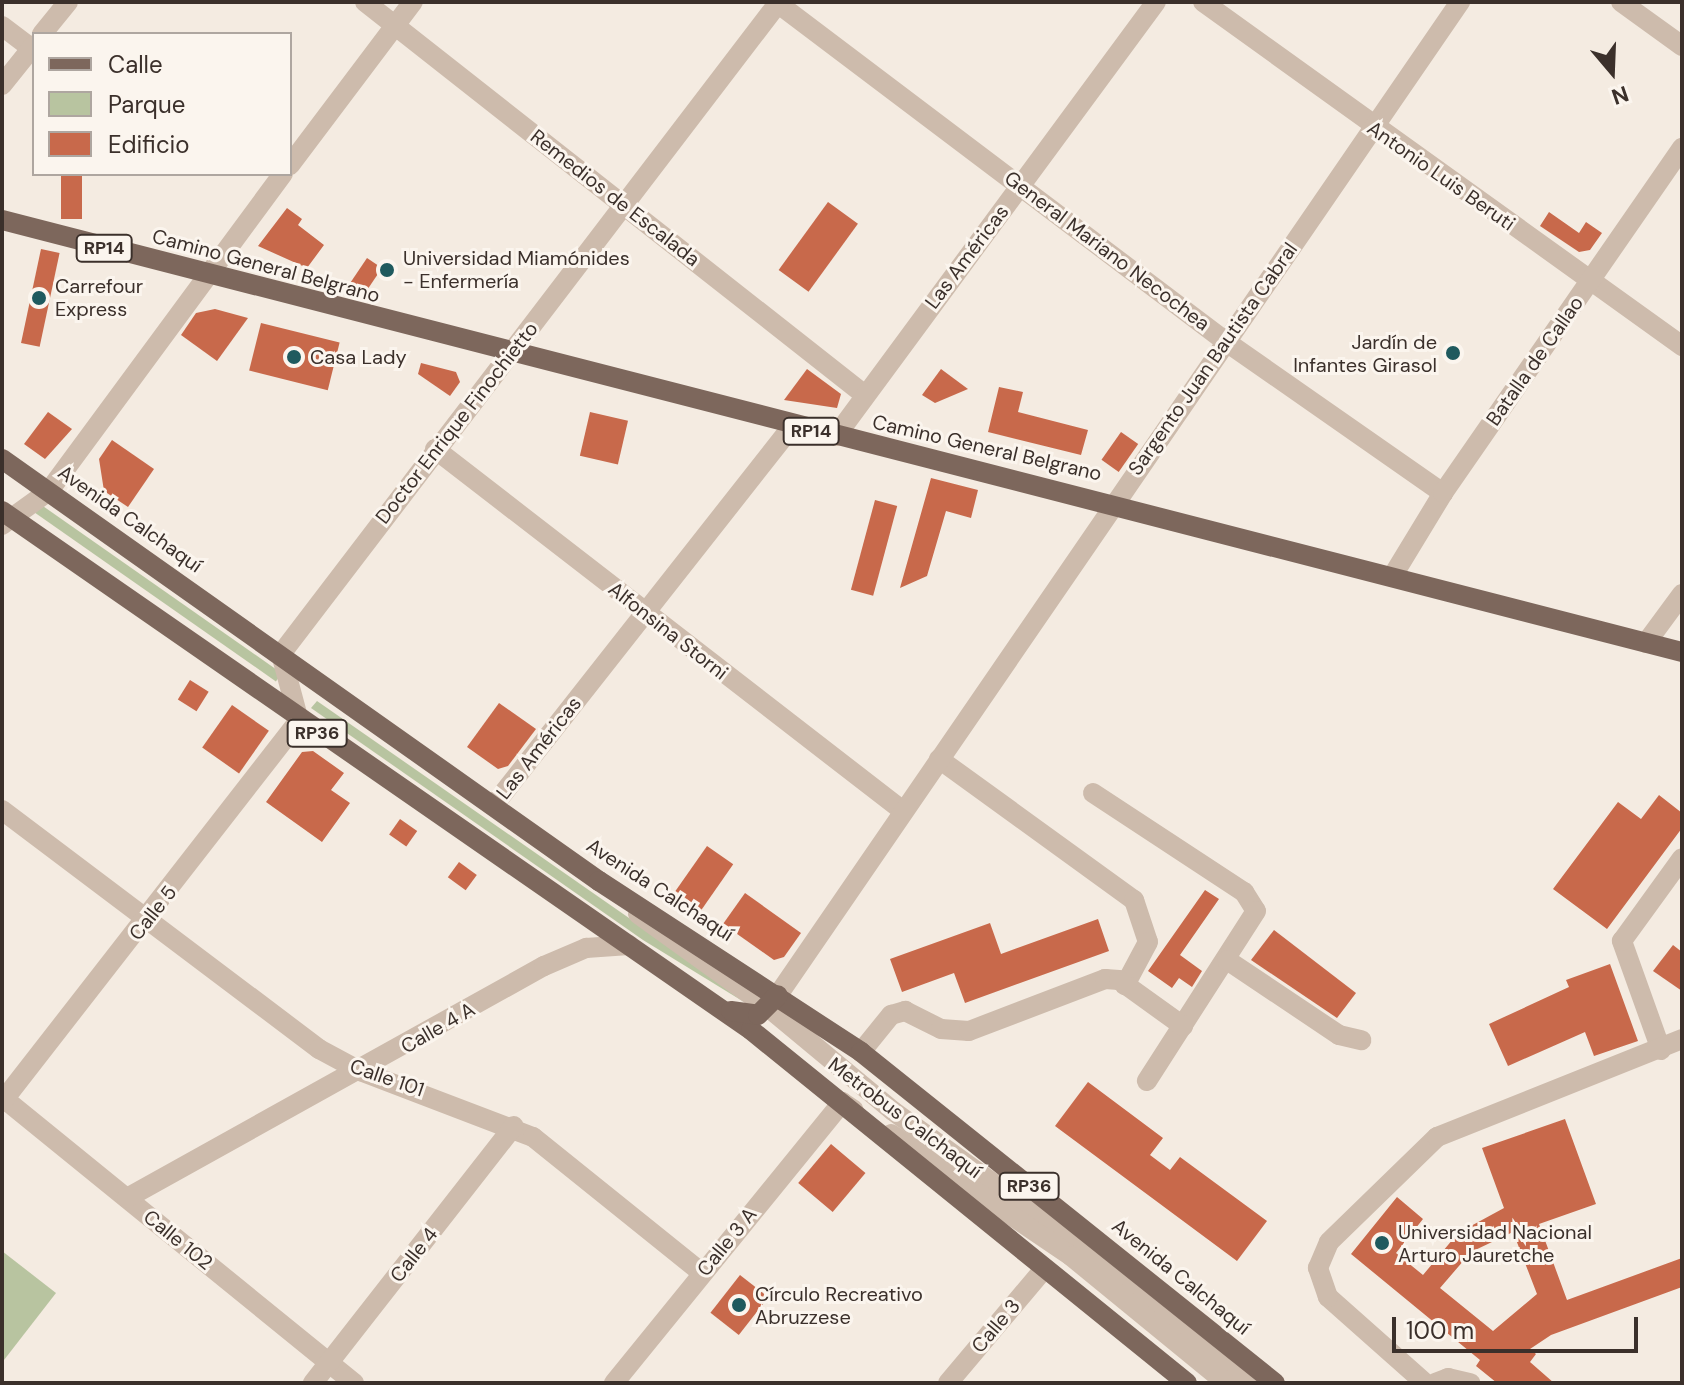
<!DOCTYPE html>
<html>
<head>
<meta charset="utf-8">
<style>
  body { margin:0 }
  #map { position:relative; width:1684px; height:1385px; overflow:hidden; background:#f4ebe1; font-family:"DM Sans",sans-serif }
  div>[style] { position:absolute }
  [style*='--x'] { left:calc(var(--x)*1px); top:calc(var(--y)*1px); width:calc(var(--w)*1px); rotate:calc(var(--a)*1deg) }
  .green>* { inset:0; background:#b8c4a0; transform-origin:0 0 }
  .building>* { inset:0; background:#c8694b; transform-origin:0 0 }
  .minor>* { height:20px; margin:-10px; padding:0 10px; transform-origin:10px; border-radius:10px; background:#cdbbac }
  .major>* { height:20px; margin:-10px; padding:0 10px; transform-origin:10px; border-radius:10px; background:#7d675c }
  .dots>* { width:22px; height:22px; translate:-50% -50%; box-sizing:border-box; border:4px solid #fbf5ee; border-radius:50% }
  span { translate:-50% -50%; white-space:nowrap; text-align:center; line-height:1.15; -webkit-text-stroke:6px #fbf5ee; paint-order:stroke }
  .shield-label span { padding:2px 6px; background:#fbf5ee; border:2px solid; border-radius:6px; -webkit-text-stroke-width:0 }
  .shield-label { font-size:18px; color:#3b302b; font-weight:700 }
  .street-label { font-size:20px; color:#3b302b }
  .poi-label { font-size:20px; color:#3b302b }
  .left { translate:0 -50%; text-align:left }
  .right { translate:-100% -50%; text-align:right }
  .frame { position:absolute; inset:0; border:4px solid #3b302b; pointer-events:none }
  .legend { position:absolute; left:32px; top:32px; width:260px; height:144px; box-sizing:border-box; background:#fbf5ee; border:2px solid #aea6a0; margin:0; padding:10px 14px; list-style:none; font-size:24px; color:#3b302b }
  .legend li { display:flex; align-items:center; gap:16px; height:40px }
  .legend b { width:40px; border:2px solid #aea6a0 }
  .north { position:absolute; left:1572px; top:32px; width:80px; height:80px; -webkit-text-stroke:6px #fbf5ee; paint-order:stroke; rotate:161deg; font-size:22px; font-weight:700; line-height:32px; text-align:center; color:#3b302b }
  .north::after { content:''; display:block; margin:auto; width:28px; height:36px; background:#3b302b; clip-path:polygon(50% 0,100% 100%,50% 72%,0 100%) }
  .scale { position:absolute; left:1392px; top:1317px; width:246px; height:36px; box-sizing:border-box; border:4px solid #3b302b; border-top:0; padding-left:10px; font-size:24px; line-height:28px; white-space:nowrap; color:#3b302b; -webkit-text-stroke:6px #fbf5ee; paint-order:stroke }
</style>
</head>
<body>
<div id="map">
  <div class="green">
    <i style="left:40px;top:504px;width:295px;height:10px;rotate:35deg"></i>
    <i style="clip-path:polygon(317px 701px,662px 941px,744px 1002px,643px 940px,311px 708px)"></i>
    <i style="clip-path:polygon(2px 1251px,56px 1293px,4px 1360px,2px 1358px)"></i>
  </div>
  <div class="building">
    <i style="left:61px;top:174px;width:21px;height:45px"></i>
    <i style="left:828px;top:202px;width:37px;height:84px;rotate:36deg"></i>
    <i style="clip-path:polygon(287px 208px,302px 219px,298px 225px,324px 245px,307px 268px,258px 246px)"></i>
    <i style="clip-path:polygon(1549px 212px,1579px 233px,1586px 222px,1602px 233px,1590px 250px,1579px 252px,1540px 226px)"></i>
    <i style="left:41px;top:249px;width:19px;height:96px;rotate:12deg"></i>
    <i style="left:367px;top:258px;width:18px;height:31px;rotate:34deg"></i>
    <i style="clip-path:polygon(215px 309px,248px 318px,217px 361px,181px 335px,196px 313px)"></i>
    <i style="left:261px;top:323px;width:81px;height:49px;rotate:14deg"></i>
    <i style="clip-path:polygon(421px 363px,456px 372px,460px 382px,450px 396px,418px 374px)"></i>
    <i style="clip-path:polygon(807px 369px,841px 394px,837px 408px,784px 400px)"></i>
    <i style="clip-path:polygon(941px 369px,968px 389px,935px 403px,922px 395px)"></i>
    <i style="clip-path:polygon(999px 387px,1023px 392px,1018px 412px,1088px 430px,1081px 455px,988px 432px)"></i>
    <i style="clip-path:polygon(48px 412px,72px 429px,45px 459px,24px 444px)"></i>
    <i style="left:590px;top:412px;width:39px;height:45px;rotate:13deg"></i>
    <i style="left:1121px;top:432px;width:21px;height:34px;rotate:35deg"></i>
    <i style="clip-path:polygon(112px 440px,154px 469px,128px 507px,104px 491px,99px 459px)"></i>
    <i style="clip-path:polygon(931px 478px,978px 490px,971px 518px,946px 511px,927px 576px,900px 588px)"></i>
    <i style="left:875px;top:500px;width:23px;height:93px;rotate:15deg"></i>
    <i style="left:190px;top:680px;width:22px;height:23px;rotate:32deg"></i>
    <i style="clip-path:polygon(499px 703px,536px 729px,508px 766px,498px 769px,467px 747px)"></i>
    <i style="left:232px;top:705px;width:45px;height:52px;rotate:35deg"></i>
    <i style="clip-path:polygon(313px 751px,344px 773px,331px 790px,350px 803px,322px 842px,266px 802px,302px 752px)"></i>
    <i style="clip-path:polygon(1659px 795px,1682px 813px,1682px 828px,1607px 929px,1553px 889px,1618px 802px,1641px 819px)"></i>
    <i style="left:400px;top:819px;width:21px;height:19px;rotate:35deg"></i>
    <i style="left:707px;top:846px;width:32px;height:55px;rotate:35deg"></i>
    <i style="left:459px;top:862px;width:22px;height:19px;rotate:36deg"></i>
    <i style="clip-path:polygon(1205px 890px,1219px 899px,1180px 955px,1202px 971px,1192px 987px,1179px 978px,1172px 988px,1148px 971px)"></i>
    <i style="clip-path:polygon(745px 893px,801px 933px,784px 957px,774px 960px,723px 924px)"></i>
    <i style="clip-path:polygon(1098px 919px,1109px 951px,965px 1003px,954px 973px,902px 992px,890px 959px,990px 923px,1001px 954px)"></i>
    <i style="clip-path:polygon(1274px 930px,1356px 993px,1337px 1018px,1251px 960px)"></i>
    <i style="clip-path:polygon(1673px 945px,1682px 952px,1682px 991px,1653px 971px)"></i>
    <i style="clip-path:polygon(1610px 964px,1638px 1041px,1594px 1056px,1585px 1032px,1508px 1066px,1489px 1024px,1569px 987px,1566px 980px)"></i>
    <i style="clip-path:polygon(1088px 1082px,1163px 1138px,1150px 1155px,1170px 1170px,1180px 1157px,1267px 1221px,1237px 1261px,1055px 1126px)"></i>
    <i style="clip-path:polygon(evenodd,1565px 1119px,1596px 1204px,1539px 1224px,1567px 1300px,1682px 1258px,1682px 1287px,1551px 1335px,1530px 1349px,1536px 1354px,1530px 1362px,1554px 1383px,1497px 1383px,1476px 1366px,1480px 1360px,1351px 1254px,1397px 1197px,1423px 1219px,1396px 1253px,1423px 1275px,1458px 1233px,1504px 1208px,1482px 1148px,1565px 1119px,1513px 1232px,1537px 1294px,1493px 1331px,1440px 1288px,1471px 1252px,1513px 1232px)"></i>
    <i style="left:831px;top:1144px;width:45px;height:51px;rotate:40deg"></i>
    <i style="left:740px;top:1275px;width:36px;height:48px;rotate:38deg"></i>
  </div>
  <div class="minor">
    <i style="--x:365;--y:2;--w:636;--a:38.17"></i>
    <i style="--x:776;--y:2;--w:563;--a:37.05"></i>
    <i style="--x:1225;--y:341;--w:266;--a:34.9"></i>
    <i style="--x:1203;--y:2;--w:590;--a:35.68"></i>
    <i style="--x:1621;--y:2;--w:75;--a:35.8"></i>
    <i style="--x:2;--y:26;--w:36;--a:37"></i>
    <i style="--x:42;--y:34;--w:41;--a:-50.9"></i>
    <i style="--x:2;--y:85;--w:51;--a:-51.3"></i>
    <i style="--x:290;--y:165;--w:204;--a:-53"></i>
    <i style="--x:836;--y:436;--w:539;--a:-53.6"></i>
    <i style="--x:435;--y:449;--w:592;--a:37.72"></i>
    <i style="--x:2;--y:525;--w:58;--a:-35.9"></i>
    <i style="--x:49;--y:491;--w:394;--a:-53.6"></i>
    <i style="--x:1392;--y:577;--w:98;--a:-58.7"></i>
    <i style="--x:1443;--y:493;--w:420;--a:-55.3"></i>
    <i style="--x:1646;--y:643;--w:61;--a:-53.7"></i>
    <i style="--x:939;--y:759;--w:241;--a:35.9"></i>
    <i style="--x:1134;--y:900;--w:44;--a:71.6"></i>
    <i style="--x:1148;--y:942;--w:49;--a:118.1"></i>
    <i style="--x:1093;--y:793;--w:181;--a:33.3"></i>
    <i style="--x:1244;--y:892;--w:22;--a:58"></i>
    <i style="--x:1256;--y:911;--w:202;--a:122.7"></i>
    <i style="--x:494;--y:805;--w:482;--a:-51.8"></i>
    <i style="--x:2;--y:810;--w:397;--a:37"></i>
    <i style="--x:319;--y:1049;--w:47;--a:28.2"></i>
    <i style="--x:360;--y:1071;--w:185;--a:20.9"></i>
    <i style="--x:533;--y:1137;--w:217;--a:38.8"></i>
    <i style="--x:638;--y:914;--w:161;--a:35.7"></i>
    <i style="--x:769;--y:1008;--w:161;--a:39.7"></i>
    <i style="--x:893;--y:1111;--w:217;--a:35.8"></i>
    <i style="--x:1069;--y:1238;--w:233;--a:38.5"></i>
    <i style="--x:1227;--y:960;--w:135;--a:33.8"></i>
    <i style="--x:1339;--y:1035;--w:23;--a:13"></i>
    <i style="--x:778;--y:995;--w:1205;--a:-55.52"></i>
    <i style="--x:1661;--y:1050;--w:116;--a:-109.7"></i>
    <i style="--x:1622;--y:941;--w:102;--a:-54.1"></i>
    <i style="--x:861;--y:1052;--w:48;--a:-51"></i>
    <i style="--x:891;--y:1015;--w:15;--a:-16"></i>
    <i style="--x:905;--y:1011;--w:40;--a:26.6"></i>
    <i style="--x:941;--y:1029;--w:28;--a:4"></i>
    <i style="--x:969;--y:1031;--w:146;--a:-20.9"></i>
    <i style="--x:1105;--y:979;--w:14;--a:4"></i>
    <i style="--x:1119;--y:980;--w:79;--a:35.7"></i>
    <i style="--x:2;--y:1097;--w:454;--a:39.1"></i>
    <i style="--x:2;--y:1102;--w:483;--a:-52.1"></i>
    <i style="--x:299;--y:721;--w:69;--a:-105"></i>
    <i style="--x:281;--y:654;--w:820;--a:-52.63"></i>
    <i style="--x:891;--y:1134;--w:217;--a:34.1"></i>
    <i style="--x:1071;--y:1256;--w:200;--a:39.3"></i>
    <i style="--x:127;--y:1198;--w:477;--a:-29.1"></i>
    <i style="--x:544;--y:966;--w:46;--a:-23.2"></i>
    <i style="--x:586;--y:948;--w:43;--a:-4"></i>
    <i style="--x:313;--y:1383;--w:326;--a:-52"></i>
    <i style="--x:614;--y:1383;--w:362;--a:-50.9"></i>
    <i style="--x:842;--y:1102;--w:14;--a:34"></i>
    <i style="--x:948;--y:1383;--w:150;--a:-49.9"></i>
    <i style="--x:1425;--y:1383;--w:130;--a:-138.4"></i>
    <i style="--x:1328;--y:1297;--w:31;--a:-109"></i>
    <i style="--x:1318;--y:1268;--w:28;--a:-67"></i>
    <i style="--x:1329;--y:1242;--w:151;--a:-44.2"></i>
    <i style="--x:1437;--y:1137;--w:264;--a:-21.8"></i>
    <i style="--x:1435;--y:1383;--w:14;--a:-21"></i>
    <i style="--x:1448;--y:1378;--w:23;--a:13"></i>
  </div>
  <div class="major">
    <i style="--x:2;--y:220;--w:1735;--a:14.42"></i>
    <i style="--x:2;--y:459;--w:731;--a:35.26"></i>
    <i style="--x:599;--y:881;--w:313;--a:33.1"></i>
    <i style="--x:861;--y:1052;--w:530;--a:38.64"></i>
    <i style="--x:2;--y:511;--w:911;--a:34.72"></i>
    <i style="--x:751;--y:1030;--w:561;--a:38.99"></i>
    <i style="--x:731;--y:1011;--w:27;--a:8"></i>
    <i style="--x:758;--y:1015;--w:28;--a:-45"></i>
  </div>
  <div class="dots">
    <i style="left:387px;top:270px;background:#1f5a5e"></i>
    <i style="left:39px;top:298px;background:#1f5a5e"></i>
    <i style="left:1453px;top:353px;background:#1f5a5e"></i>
    <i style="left:294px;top:357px;background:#1f5a5e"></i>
    <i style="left:1382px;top:1243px;background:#1f5a5e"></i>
    <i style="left:739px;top:1305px;background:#1f5a5e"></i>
  </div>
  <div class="shield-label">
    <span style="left:104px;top:248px">RP14</span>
    <span style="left:811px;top:431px">RP14</span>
    <span style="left:317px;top:733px">RP36</span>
    <span style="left:1029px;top:1186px">RP36</span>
  </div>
  <div class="street-label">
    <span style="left:1441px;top:176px;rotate:35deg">Antonio Luis Beruti</span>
    <span style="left:615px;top:198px;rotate:38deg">Remedios de Escalada</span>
    <span style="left:1107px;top:251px;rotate:37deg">General Mariano Necochea</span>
    <span style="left:967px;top:257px;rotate:-53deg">Las Américas</span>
    <span style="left:266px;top:266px;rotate:15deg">Camino General Belgrano</span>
    <span style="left:1213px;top:359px;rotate:-55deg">Sargento Juan Bautista Cabral</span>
    <span style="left:1535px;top:361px;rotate:-55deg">Batalla de Callao</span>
    <span style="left:457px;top:423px;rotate:-52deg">Doctor Enrique Finochietto</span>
    <span style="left:987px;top:448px;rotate:13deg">Camino General Belgrano</span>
    <span style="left:130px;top:519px;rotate:35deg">Avenida Calchaquí</span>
    <span style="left:668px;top:631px;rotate:38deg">Alfonsina Storni</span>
    <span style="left:539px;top:748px;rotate:-52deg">Las Américas</span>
    <span style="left:660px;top:890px;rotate:33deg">Avenida Calchaquí</span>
    <span style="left:153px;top:913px;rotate:-52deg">Calle 5</span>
    <span style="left:438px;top:1028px;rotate:-30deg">Calle 4 A</span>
    <span style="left:387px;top:1078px;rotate:19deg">Calle 101</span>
    <span style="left:905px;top:1118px;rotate:37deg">Metrobus Calchaquí</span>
    <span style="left:178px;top:1240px;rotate:39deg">Calle 102</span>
    <span style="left:727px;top:1242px;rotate:-51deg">Calle 3 A</span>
    <span style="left:414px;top:1255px;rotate:-52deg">Calle 4</span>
    <span style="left:1181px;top:1277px;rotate:39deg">Avenida Calchaquí</span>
    <span style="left:996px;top:1326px;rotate:-50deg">Calle 3</span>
  </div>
  <div class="poi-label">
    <span class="left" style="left:403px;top:270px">Universidad Miamónides<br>- Enfermería</span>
    <span class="left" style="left:55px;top:298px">Carrefour<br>Express</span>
    <span class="right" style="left:1437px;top:354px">Jardín de<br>Infantes Girasol</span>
    <span class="left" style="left:310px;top:357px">Casa Lady</span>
    <span class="left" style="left:1398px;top:1244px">Universidad Nacional<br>Arturo Jauretche</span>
    <span class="left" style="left:755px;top:1306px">Círculo Recreativo<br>Abruzzese</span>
  </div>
  <div class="frame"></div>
  <ul class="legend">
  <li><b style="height:10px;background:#7d675c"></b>Calle</li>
  <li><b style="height:22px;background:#b8c4a0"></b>Parque</li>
  <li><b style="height:22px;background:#c8694b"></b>Edificio</li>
  </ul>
  <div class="north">N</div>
  <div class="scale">100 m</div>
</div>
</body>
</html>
